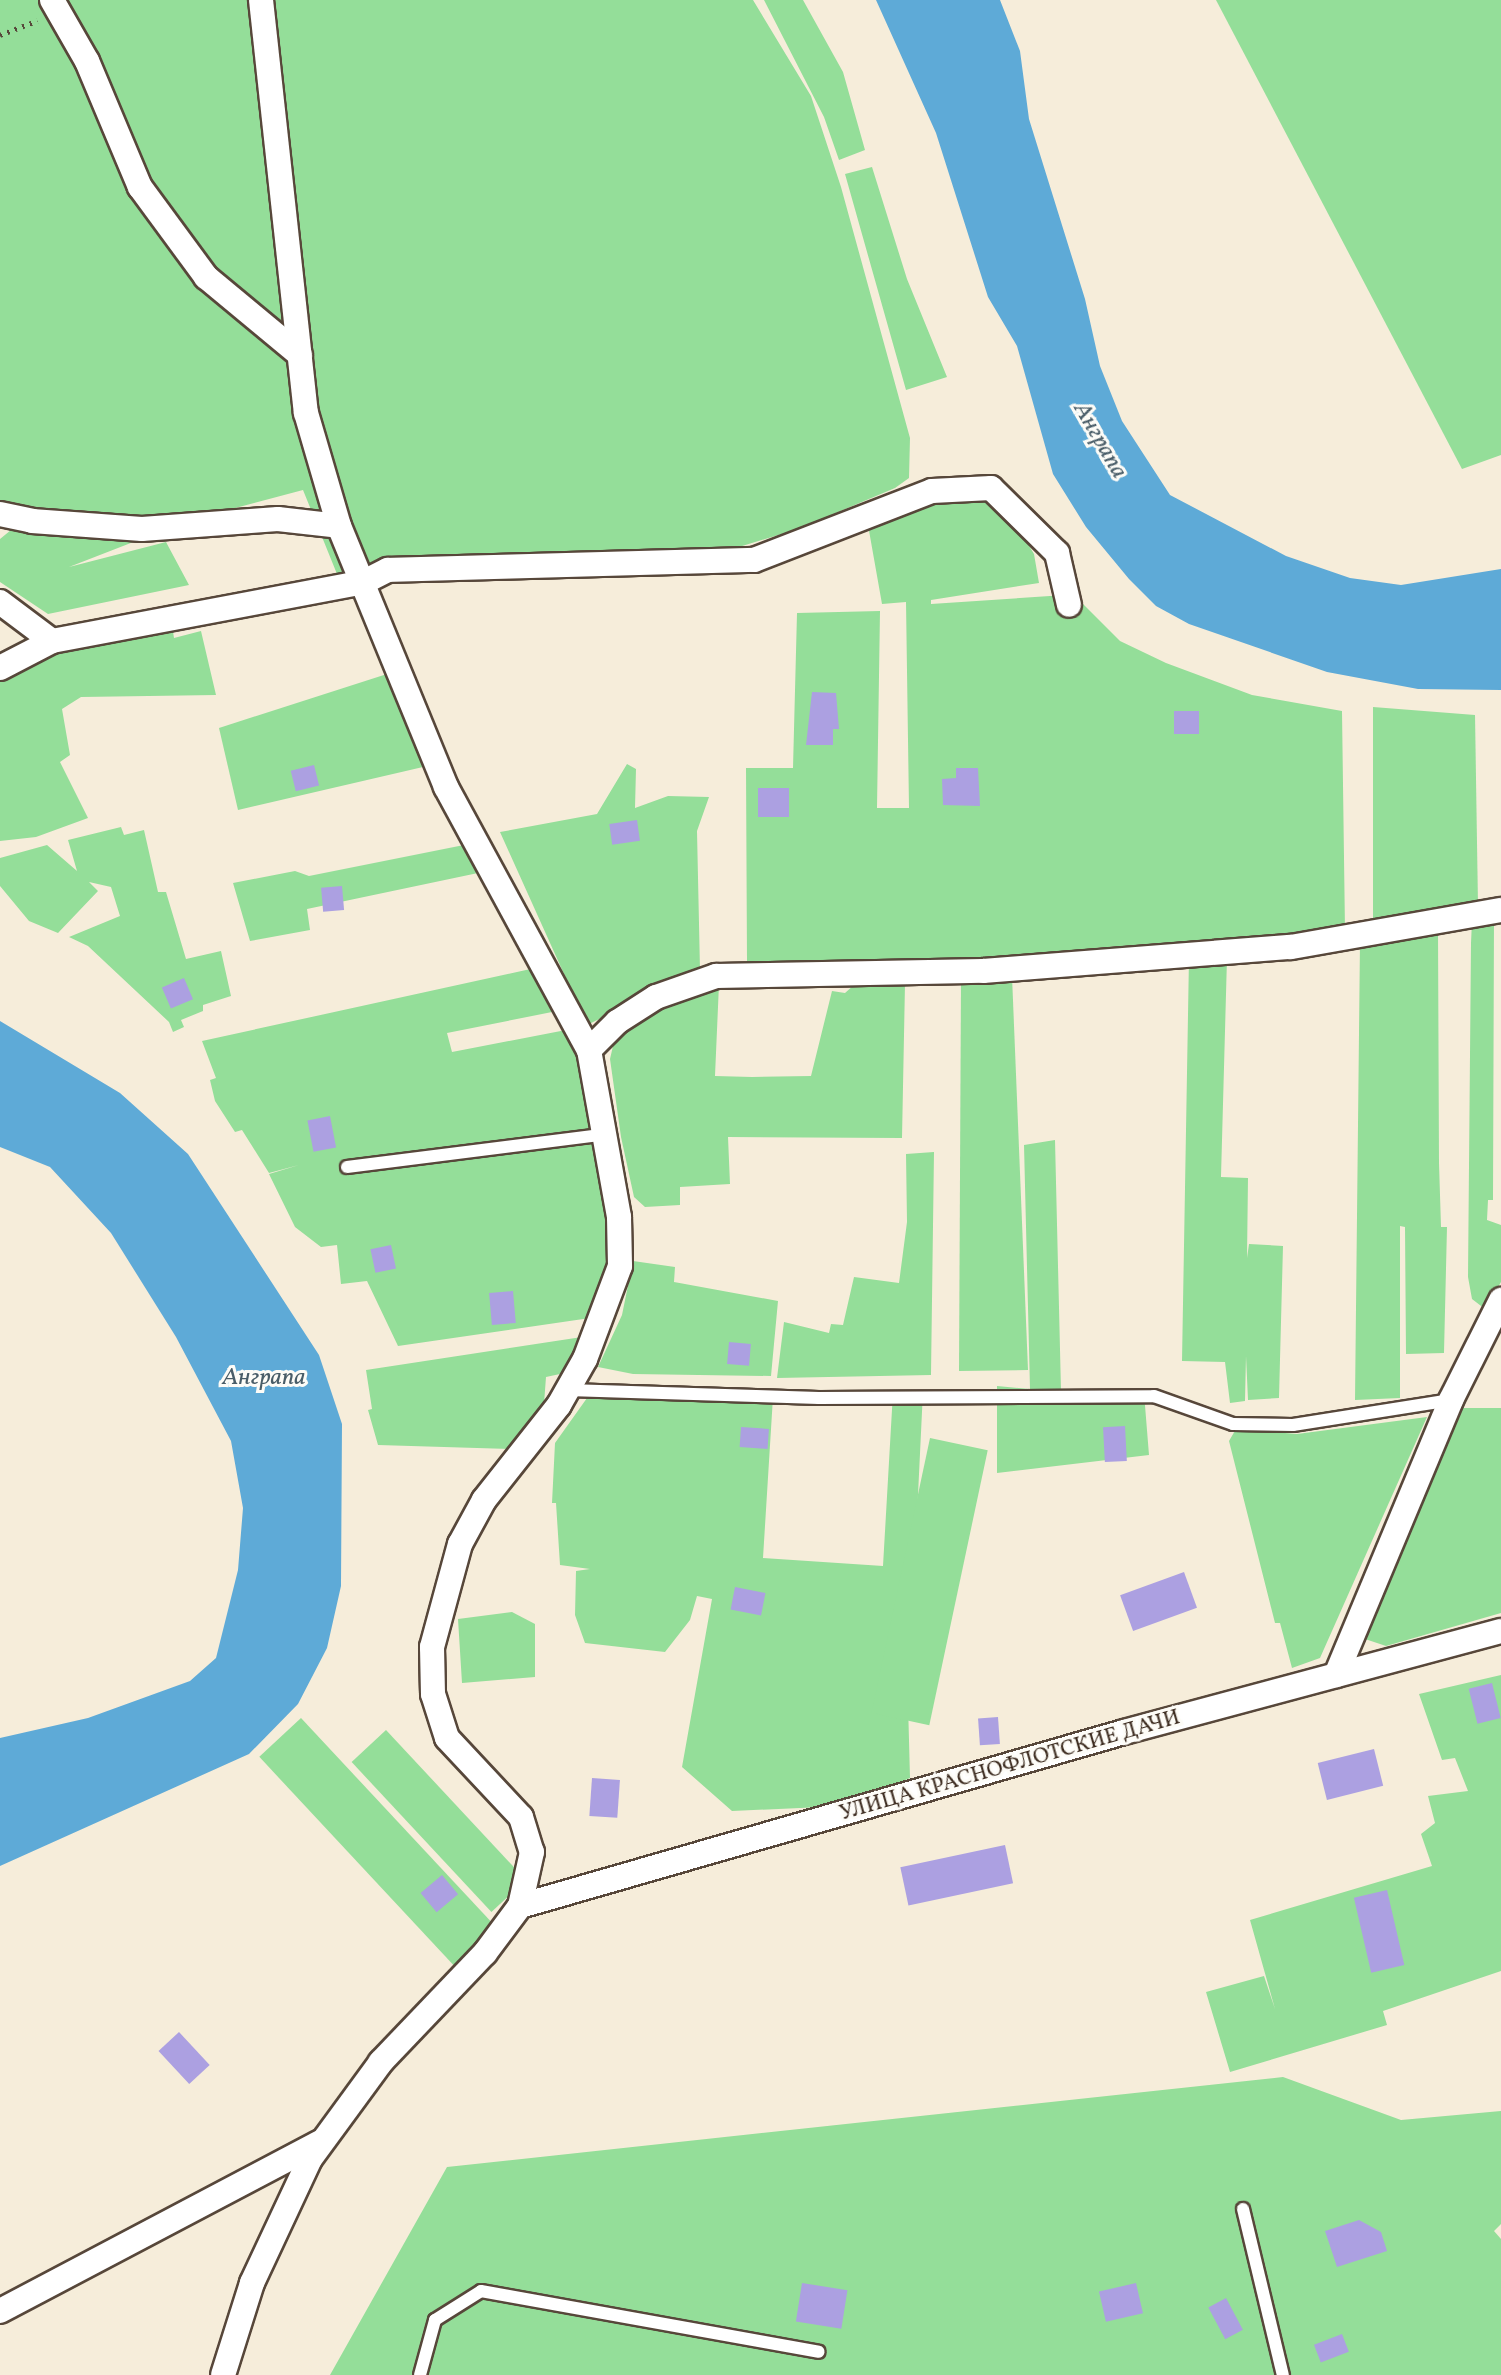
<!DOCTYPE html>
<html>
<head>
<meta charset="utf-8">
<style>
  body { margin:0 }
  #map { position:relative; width:1501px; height:2375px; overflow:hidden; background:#f6edda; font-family:Vollkorn,serif }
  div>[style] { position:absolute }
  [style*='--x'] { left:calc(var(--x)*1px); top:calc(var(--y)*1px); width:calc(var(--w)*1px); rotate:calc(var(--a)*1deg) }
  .green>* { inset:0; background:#94de99; transform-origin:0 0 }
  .water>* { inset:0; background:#5eaad7 }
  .building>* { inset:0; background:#aca0e1; transform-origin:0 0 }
  .path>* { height:5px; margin-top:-2.5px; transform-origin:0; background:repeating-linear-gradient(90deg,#57473a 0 2px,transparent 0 8px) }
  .roads { filter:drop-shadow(2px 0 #57473a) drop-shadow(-2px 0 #57473a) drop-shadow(0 2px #57473a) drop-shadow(0 -2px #57473a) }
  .service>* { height:12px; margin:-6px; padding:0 6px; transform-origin:6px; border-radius:6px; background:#fff }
  .minor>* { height:24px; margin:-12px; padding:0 12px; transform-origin:12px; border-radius:12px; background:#fff }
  span { translate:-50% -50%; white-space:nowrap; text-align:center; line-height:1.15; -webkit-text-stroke:6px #fdfcf7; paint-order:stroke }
  .street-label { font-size:22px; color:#3b2a1e }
  .water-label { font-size:24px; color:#495d68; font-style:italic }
</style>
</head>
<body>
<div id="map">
  <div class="green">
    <i style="clip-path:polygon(0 0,753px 0,811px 96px,841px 187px,910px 438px,909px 478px,895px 488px,798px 529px,739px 547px,395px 559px,370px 572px,337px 574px,303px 490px,190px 520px,69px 567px,166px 542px,189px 585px,48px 614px,0 582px,0 539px,11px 530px,0 526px)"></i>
    <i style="clip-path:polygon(764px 0,803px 0,843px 72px,865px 150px,839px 160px,824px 117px)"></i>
    <i style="clip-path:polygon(1216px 0,1501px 0,1501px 455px,1462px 469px)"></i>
    <i style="clip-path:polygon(872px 167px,907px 279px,947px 377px,906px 390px,845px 174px)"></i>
    <i style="clip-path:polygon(962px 484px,1005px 506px,1034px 554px,1039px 583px,931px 600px,931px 604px,1065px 595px,1081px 602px,1120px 641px,1166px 663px,1252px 695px,1342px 711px,1345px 930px,1095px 948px,1003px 961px,747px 962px,746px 768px,793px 768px,797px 613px,880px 611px,877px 808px,909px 808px,906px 602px,882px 604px,868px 525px)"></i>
    <i style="clip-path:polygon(171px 619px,174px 638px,201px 631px,216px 695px,81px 697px,62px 709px,70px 755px,60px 762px,88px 818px,36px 837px,0 841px,0 674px,27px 653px)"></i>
    <i style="clip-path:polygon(387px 674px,409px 714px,423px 767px,238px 810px,219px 728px)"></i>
    <i style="clip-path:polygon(1373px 707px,1475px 715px,1478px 905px,1373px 922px)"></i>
    <i style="clip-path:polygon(627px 764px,636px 769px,635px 808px,668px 796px,709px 797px,697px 831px,700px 970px,587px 1025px,500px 832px,597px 814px)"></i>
    <i style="clip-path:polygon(121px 827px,124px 835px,144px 830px,158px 892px,166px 892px,186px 959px,221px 951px,231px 996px,203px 1005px,203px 1011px,181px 1020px,184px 1027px,173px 1032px,169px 1022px,88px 946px,69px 937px,120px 916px,111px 887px,89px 882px,98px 891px,58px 933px,29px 921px,0 886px,0 858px,47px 845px,77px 871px,68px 840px)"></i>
    <i style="clip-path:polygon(464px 845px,478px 873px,307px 909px,310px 930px,250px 941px,233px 883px,295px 871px,309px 876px)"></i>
    <i style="clip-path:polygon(1494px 919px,1493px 1200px,1488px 1200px,1487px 1220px,1501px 1225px,1501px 1282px,1485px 1309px,1472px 1299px,1468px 1277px,1471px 943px,1472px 921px)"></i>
    <i style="clip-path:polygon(1438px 930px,1439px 1163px,1441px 1227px,1447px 1227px,1444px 1353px,1406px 1354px,1405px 1227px,1400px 1226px,1400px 1398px,1355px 1400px,1360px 941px)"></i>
    <i style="clip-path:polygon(1189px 957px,1227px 958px,1221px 1177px,1248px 1178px,1247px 1258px,1249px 1244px,1283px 1246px,1279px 1398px,1248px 1400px,1246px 1356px,1245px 1401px,1230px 1403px,1225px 1362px,1182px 1361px)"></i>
    <i style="clip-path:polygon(535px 968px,557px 1011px,447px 1033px,452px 1052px,566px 1030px,579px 1059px,616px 1228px,597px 1317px,398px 1346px,367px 1281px,341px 1284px,337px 1245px,321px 1247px,295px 1227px,269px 1174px,299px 1165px,269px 1173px,242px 1130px,235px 1132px,215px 1101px,210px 1080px,216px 1078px,202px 1041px)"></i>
    <i style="clip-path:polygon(1012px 976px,1028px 1370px,959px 1371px,961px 980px)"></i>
    <i style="clip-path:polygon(719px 984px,715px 1076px,752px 1077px,811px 1076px,832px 991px,845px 993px,854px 985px,905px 984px,902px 1138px,728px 1137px,730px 1184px,680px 1187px,680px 1205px,645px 1207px,634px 1197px,621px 1137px,610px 1059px,613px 1046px,621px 1032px,655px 1009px)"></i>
    <i style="clip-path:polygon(1055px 1140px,1061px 1391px,1144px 1393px,1149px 1455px,997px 1473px,997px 1386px,1030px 1389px,1024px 1145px)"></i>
    <i style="clip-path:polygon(934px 1152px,931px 1375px,777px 1378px,784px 1322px,829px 1333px,831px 1324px,843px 1325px,854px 1277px,899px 1283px,907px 1222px,906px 1154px)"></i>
    <i style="clip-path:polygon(633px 1261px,675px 1267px,674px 1282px,778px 1301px,771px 1376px,633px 1374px,598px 1367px,622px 1315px)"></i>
    <i style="clip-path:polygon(595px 1335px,574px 1371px,546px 1377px,544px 1404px,512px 1449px,378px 1445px,368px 1410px,372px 1409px,366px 1370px)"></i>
    <i style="clip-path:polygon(592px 1391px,773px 1397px,763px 1558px,883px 1566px,893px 1392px,923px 1391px,908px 1703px,910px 1778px,844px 1806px,732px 1811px,682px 1767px,712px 1599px,697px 1596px,690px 1620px,665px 1652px,585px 1643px,575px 1615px,576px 1571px,590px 1569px,560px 1565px,556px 1503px,552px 1503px,555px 1443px)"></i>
    <i style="clip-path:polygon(1458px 1408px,1501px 1408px,1501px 1613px,1386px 1646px,1365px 1639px,1381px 1587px)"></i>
    <i style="clip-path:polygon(1427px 1417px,1320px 1658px,1292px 1668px,1280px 1623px,1275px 1623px,1229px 1441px,1236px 1429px,1297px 1434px)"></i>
    <i style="left:930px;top:1438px;width:59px;height:281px;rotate:12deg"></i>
    <i style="clip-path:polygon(512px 1612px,535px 1624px,535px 1677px,462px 1683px,458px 1619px)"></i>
    <i style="clip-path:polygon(1501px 1675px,1501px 1971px,1383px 2011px,1387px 2025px,1230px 2072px,1206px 1992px,1264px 1976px,1275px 2009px,1250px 1920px,1432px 1866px,1421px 1834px,1435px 1823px,1428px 1796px,1468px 1791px,1455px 1758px,1442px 1760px,1419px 1694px)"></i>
    <i style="left:301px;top:1718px;width:289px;height:57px;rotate:47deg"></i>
    <i style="left:386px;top:1730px;width:205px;height:47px;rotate:47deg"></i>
    <i style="clip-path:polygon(1283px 2077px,1401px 2120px,1501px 2111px,1501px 2224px,1494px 2231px,1501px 2239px,1501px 2375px,330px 2375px,447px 2167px)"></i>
  </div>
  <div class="water">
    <i style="clip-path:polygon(876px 0,1000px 0,1020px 51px,1029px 119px,1085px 299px,1100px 366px,1122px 421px,1170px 495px,1286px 556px,1350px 578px,1401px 585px,1501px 569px,1501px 690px,1418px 689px,1327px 672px,1189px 624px,1156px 606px,1129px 579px,1086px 527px,1053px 474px,1017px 346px,988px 297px,936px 133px)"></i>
    <i style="clip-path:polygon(0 1021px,120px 1093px,188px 1154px,319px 1355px,342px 1424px,341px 1586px,327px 1648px,298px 1704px,249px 1754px,0 1866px,0 1738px,88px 1718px,190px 1681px,216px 1658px,238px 1570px,243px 1508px,231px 1441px,176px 1337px,111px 1233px,50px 1167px,0 1147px)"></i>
  </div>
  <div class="building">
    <i style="clip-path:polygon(812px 692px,836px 693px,839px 729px,833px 729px,833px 745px,806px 745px)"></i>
    <i style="left:1199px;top:711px;width:23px;height:25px;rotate:90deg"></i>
    <i style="left:314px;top:765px;width:21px;height:24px;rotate:76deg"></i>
    <i style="clip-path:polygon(956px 768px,978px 768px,980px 806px,943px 805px,942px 779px,956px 778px)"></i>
    <i style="left:758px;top:788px;width:31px;height:29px"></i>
    <i style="left:637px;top:820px;width:21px;height:28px;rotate:82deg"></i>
    <i style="left:342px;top:886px;width:24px;height:21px;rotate:85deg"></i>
    <i style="left:184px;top:978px;width:23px;height:24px;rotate:67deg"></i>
    <i style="left:330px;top:1116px;width:32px;height:23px;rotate:79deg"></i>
    <i style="left:391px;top:1245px;width:24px;height:21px;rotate:78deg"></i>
    <i style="left:513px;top:1291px;width:32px;height:24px;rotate:85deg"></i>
    <i style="left:729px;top:1342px;width:22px;height:22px;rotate:5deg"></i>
    <i style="left:1125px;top:1426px;width:35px;height:22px;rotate:87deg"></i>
    <i style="left:741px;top:1427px;width:28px;height:20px;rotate:4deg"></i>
    <i style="left:1184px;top:1572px;width:38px;height:68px;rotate:70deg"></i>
    <i style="left:735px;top:1587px;width:31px;height:23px;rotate:11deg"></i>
    <i style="left:1492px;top:1683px;width:36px;height:24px;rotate:76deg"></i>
    <i style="left:998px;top:1717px;width:27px;height:20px;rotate:86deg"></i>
    <i style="left:1374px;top:1749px;width:38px;height:58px;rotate:76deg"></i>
    <i style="left:592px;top:1778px;width:28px;height:38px;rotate:4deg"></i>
    <i style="left:1005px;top:1845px;width:39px;height:107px;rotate:78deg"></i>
    <i style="left:442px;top:1875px;width:25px;height:28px;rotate:50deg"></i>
    <i style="left:1387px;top:1890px;width:77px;height:34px;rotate:77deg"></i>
    <i style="left:179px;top:2032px;width:45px;height:28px;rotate:47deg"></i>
    <i style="clip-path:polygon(1359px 2220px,1381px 2232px,1387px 2251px,1337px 2267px,1325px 2231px)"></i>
    <i style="left:802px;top:2283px;width:46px;height:39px;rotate:9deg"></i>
    <i style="left:1136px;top:2283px;width:31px;height:38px;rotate:77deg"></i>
    <i style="left:1226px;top:2298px;width:36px;height:20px;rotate:62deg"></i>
    <i style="left:1342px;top:2334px;width:19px;height:30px;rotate:69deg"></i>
  </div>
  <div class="path">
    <i style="--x:0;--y:35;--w:40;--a:-21"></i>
  </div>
  <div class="roads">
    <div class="service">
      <i style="--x:347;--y:1167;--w:262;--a:-7.2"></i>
      <i style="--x:568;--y:1390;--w:251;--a:1.8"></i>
      <i style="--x:819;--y:1398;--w:335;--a:-0.3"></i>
      <i style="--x:1154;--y:1396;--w:84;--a:19.5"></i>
      <i style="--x:1233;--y:1424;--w:60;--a:1"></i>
      <i style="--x:1293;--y:1425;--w:160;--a:-9"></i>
      <i style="--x:1243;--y:2209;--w:171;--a:76.5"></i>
      <i style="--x:420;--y:2375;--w:57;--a:-74.7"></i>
      <i style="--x:435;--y:2320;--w:54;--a:-32.2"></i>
      <i style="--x:481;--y:2291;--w:343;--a:10.2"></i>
    </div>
    <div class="minor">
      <i style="--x:52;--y:0;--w:70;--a:60.2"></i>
      <i style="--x:87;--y:61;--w:137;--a:67.2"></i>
      <i style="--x:140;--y:187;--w:112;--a:53.7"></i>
      <i style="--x:206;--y:277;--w:122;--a:39.7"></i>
      <i style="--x:261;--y:0;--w:415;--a:83.8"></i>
      <i style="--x:306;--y:413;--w:118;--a:73.7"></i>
      <i style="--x:0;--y:514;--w:33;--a:12"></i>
      <i style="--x:32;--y:521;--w:110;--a:4.2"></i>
      <i style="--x:142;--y:529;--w:136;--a:-4.2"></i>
      <i style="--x:278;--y:519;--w:61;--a:6.5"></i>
      <i style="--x:339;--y:526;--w:282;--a:67.7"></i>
      <i style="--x:446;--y:787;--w:299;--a:61.5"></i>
      <i style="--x:589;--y:1050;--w:170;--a:79.8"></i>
      <i style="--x:619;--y:1217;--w:49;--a:88.8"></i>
      <i style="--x:620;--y:1266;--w:99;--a:110.6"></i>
      <i style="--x:585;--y:1359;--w:53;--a:119.5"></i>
      <i style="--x:559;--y:1405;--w:121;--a:128.3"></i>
      <i style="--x:484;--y:1500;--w:50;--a:118.6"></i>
      <i style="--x:460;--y:1544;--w:107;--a:105.2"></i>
      <i style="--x:432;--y:1647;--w:47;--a:88.8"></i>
      <i style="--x:433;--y:1694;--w:46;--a:72.3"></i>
      <i style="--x:447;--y:1738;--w:108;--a:46.9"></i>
      <i style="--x:521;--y:1817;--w:37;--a:73"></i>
      <i style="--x:532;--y:1852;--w:55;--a:102.5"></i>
      <i style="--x:520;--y:1906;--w:59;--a:126.7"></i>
      <i style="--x:485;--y:1953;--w:151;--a:133.7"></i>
      <i style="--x:381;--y:2062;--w:120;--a:126.2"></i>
      <i style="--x:310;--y:2159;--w:137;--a:115.1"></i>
      <i style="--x:252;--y:2283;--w:96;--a:107.5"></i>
      <i style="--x:0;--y:602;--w:65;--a:36.9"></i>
      <i style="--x:0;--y:668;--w:59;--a:-27.4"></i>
      <i style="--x:52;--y:641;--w:318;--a:-10.7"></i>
      <i style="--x:364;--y:582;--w:27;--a:-27"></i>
      <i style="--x:388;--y:570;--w:366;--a:-1.6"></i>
      <i style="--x:754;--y:560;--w:191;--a:-21.2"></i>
      <i style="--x:932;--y:491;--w:59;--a:-2.9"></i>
      <i style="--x:991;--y:488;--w:93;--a:44.6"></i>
      <i style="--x:1057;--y:553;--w:53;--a:77"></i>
      <i style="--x:589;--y:1050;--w:40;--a:-45"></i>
      <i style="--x:617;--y:1022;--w:46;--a:-32.7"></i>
      <i style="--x:656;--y:997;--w:64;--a:-19.3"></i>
      <i style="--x:716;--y:976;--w:267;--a:-1.1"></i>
      <i style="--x:983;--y:971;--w:309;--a:-4.5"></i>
      <i style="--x:1291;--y:947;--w:213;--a:-10"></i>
      <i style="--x:1336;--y:1675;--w:298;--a:-67.3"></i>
      <i style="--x:1451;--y:1400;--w:112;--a:-63.4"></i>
      <i style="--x:520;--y:1906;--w:629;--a:-16.07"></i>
      <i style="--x:1124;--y:1732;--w:390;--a:-15"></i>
      <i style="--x:0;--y:2311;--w:361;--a:-27.8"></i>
    </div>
  </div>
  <div class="street-label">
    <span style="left:1010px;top:1766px;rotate:-16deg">УЛИЦА КРАСНОФЛОТСКИЕ ДАЧИ</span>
  </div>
  <div class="water-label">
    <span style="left:1099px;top:441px;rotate:60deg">Анграпа</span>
    <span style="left:264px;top:1379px">Анграпа</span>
  </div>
</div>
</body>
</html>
